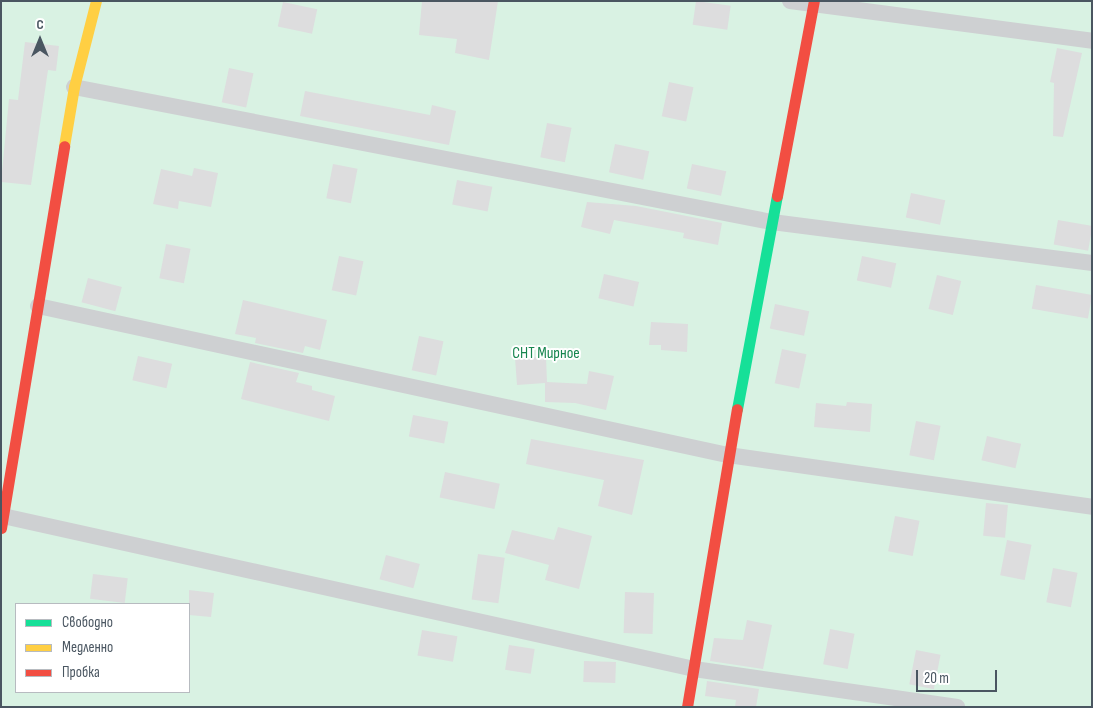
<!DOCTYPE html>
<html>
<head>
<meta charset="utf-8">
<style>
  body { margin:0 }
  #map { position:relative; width:1093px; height:708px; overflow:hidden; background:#f4f4f4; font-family:"Sofia Sans Condensed",sans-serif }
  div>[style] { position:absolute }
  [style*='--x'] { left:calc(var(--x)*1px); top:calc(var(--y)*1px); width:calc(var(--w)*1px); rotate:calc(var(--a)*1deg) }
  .green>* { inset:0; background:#d9f2e3 }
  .building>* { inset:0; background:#ddddde; transform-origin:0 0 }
  .lane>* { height:16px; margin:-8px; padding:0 8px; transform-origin:8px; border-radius:8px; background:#ced0d2 }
  .fast>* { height:11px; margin:-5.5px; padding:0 5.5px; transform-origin:5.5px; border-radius:5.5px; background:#16e098 }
  .slow>* { height:11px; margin:-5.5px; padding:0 5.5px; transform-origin:5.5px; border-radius:5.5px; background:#ffcf43 }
  .jam>* { height:11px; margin:-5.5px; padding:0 5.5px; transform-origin:5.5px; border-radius:5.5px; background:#f24e42 }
  span { translate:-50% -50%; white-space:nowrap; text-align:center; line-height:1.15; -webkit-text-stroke:4px #fff; paint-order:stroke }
  .park-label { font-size:16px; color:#17864f }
  .frame { position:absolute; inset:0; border:2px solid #4a5661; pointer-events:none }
  .legend { position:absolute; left:15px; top:603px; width:175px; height:90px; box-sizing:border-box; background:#fff; border:1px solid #b7bbc0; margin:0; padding:6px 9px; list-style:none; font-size:15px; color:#4a5661 }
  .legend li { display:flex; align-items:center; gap:10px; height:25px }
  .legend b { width:25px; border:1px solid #b7bbc0 }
  .north { position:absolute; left:15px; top:15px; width:50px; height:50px; -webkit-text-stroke:4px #fff; paint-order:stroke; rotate:0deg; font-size:14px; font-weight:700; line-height:20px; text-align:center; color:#4a5661 }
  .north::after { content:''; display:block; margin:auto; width:18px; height:22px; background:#4a5661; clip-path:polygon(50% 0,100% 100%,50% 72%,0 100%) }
  .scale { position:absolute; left:916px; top:670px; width:81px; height:22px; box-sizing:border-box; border:2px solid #4a5661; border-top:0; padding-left:6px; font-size:15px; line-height:18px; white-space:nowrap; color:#4a5661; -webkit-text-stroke:4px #fff; paint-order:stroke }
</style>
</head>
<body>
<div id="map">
  <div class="green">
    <i style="clip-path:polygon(evenodd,1px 1px,1092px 1px,1092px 707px,1px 707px,1px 1px,16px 604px,189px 604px,189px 692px,16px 692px,16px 604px)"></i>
  </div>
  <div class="building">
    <i style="clip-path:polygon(422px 1px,498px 1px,489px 60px,455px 53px,457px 39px,419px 35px)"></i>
    <i style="left:696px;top:1px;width:35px;height:24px;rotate:8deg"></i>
    <i style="left:283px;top:2px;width:35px;height:25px;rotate:12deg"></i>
    <i style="clip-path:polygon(25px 42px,59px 46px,56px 71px,48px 70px,31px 185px,1px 182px,9px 99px,18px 100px)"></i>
    <i style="clip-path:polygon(1057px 48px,1082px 53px,1063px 137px,1053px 136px,1054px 83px,1050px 82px)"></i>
    <i style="left:229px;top:68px;width:25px;height:35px;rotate:12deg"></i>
    <i style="left:669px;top:82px;width:25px;height:35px;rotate:12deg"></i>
    <i style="clip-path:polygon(305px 91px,430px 115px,432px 105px,456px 111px,449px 145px,300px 116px)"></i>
    <i style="left:547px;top:123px;width:25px;height:35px;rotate:11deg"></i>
    <i style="left:615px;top:144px;width:35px;height:29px;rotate:12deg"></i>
    <i style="left:333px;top:164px;width:25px;height:35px;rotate:11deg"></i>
    <i style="left:692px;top:164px;width:35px;height:25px;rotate:12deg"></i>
    <i style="clip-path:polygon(194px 168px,218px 173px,211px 207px,179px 201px,178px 209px,153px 204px,161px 169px,192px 176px)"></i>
    <i style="left:457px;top:180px;width:36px;height:25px;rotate:11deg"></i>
    <i style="left:911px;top:193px;width:35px;height:25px;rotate:12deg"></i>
    <i style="clip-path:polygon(587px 202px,636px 206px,722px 223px,718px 245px,683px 238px,684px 233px,614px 220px,610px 234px,581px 227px)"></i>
    <i style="left:1058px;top:220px;width:35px;height:25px;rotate:10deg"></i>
    <i style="left:166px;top:244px;width:25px;height:35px;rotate:11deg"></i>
    <i style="left:339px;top:256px;width:25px;height:35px;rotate:12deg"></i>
    <i style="left:862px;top:256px;width:35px;height:25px;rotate:12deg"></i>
    <i style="left:604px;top:274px;width:36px;height:25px;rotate:13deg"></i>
    <i style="left:937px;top:275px;width:25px;height:35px;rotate:14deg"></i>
    <i style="left:88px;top:278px;width:35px;height:25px;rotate:15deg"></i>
    <i style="left:1036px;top:285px;width:57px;height:24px;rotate:10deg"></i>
    <i style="clip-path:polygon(243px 300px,327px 320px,320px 350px,305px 346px,303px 353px,255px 343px,256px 338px,235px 334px)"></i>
    <i style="left:775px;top:304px;width:35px;height:25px;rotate:12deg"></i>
    <i style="clip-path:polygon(651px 322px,688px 324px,687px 352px,661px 350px,661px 345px,649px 345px)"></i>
    <i style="left:419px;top:336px;width:25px;height:35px;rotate:12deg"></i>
    <i style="left:782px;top:349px;width:25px;height:35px;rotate:12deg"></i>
    <i style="left:138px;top:356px;width:35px;height:25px;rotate:13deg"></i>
    <i style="clip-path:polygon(546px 357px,547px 382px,587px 384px,589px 371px,614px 376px,606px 410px,575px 403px,545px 402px,545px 383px,517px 385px,515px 358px)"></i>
    <i style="clip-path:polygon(250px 362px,299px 373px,296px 382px,312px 386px,312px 390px,335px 396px,329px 421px,241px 399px)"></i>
    <i style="clip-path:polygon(847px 402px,872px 404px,870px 432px,814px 427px,816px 403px,846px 406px)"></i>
    <i style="left:413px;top:415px;width:36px;height:22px;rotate:11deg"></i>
    <i style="left:916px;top:421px;width:25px;height:35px;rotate:11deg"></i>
    <i style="left:987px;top:436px;width:35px;height:25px;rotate:13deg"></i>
    <i style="clip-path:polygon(531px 439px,644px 460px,632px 515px,598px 506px,604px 480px,526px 464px)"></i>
    <i style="left:445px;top:472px;width:56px;height:26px;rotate:12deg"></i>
    <i style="left:986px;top:503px;width:22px;height:33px;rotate:5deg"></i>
    <i style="left:895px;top:516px;width:25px;height:36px;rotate:11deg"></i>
    <i style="clip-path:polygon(558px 527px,592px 536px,579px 589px,545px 580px,549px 565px,505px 553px,512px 530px,554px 540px)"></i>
    <i style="left:1007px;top:540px;width:25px;height:36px;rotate:11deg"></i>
    <i style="left:478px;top:554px;width:27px;height:46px;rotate:8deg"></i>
    <i style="left:386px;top:555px;width:35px;height:25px;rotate:15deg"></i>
    <i style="left:1053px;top:568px;width:25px;height:35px;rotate:11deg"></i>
    <i style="left:93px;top:574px;width:35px;height:25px;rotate:7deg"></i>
    <i style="clip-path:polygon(189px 590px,214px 593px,211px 617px,189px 615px)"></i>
    <i style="left:625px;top:592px;width:29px;height:41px;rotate:2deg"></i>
    <i style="clip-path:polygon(747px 620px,772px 625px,763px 669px,710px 661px,714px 638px,743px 640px)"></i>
    <i style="left:830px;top:629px;width:25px;height:36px;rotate:11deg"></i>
    <i style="left:422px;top:630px;width:36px;height:26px;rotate:10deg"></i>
    <i style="left:509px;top:645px;width:26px;height:25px;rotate:9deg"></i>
    <i style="left:916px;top:650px;width:25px;height:35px;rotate:11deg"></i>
    <i style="left:584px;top:661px;width:32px;height:21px;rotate:2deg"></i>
    <i style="clip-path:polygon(707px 681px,759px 689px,756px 707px,735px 707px,736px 700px,705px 696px)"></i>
  </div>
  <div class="lane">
    <i style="--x:790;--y:1;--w:305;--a:7.5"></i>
    <i style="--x:74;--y:87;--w:711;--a:10.95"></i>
    <i style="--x:772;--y:222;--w:323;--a:7.3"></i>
    <i style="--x:38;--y:306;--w:706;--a:12.19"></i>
    <i style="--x:728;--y:455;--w:368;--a:8.1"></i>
    <i style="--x:3;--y:516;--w:708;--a:12.48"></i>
    <i style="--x:694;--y:669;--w:266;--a:8.2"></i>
  </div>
  <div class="fast">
    <i style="--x:737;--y:409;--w:217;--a:-79.4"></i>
  </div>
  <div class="slow">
    <i style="--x:64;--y:146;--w:60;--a:-80.4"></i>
    <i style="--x:74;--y:87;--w:89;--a:-75.7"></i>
  </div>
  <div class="jam">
    <i style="--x:777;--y:196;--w:198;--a:-79.3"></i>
    <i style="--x:1;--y:528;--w:387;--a:-80.6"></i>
    <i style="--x:687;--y:707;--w:302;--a:-80.5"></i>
  </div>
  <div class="park-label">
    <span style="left:546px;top:354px">СНТ Мирное</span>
  </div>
  <div class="frame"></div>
  <ul class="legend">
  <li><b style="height:6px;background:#16e098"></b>Свободно</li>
  <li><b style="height:6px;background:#ffcf43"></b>Медленно</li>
  <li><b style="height:6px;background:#f24e42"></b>Пробка</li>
  </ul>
  <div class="north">С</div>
  <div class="scale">20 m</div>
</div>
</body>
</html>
